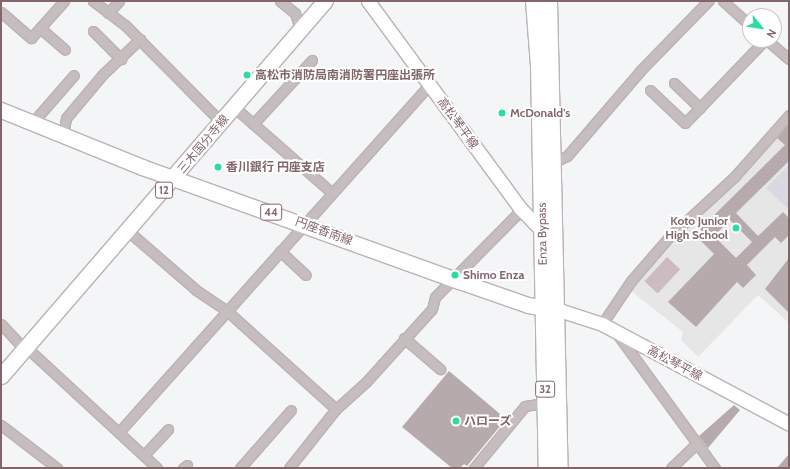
<!DOCTYPE html>
<html>
<head>
<meta charset="utf-8">
<style>
  body { margin:0 }
  #map { position:relative; width:790px; height:469px; overflow:hidden; background:#f3f5f6; font-family:Cabin,"Noto Sans JP",sans-serif }
  div>[style] { position:absolute }
  [style*='--x'] { left:calc(var(--x)*1px); top:calc(var(--y)*1px); width:calc(var(--w)*1px); rotate:calc(var(--a)*1deg) }
  .built>* { inset:0; background:#e6e6e7 }
  .green>* { inset:0; background:#d9d9e2 }
  .water>* { inset:0; background:#ccbcc1; transform-origin:0 0 }
  .building>* { inset:0; background:#b7aaad }
  .roads { filter:drop-shadow(1px 0 #bcb2b3) drop-shadow(-1px 0 #bcb2b3) drop-shadow(0 1px #bcb2b3) drop-shadow(0 -1px #bcb2b3) }
  .minor>* { height:9px; margin:-4.5px; padding:0 4.5px; transform-origin:4.5px; border-radius:4.5px; background:#c5bdbe }
  .secondary>* { height:13px; margin:-6.5px; padding:0 6.5px; transform-origin:6.5px; border-radius:6.5px; background:#fff }
  .primary>* { height:15px; margin:-7.5px; padding:0 7.5px; transform-origin:7.5px; border-radius:7.5px; background:#fff }
  .trunk>* { height:16px; margin:-8px; padding:0 8px; transform-origin:8px; border-radius:8px; background:#fff }
  .dots>* { width:11px; height:11px; translate:-50% -50%; box-sizing:border-box; border:2px solid #fff; border-radius:50% }
  span { translate:-50% -50%; white-space:nowrap; text-align:center; line-height:1.15; -webkit-text-stroke:4px #fff; paint-order:stroke }
  .shield-label span { padding:1px 3px; background:#fff; border:1px solid; border-radius:3px; -webkit-text-stroke-width:0 }
  .shield-label { font-size:11px; color:#83666a; font-weight:700 }
  .poi-label { font-size:12px; color:#83666a; font-weight:700 }
  .left { translate:0 -50%; text-align:left }
  .right { translate:-100% -50%; text-align:right }
  .street-label { font-size:12px; color:#83666a }
  .frame { position:absolute; inset:0; border:2px solid #83666a; pointer-events:none }
  .north { position:absolute; left:742px; top:8px; width:40px; height:40px; box-sizing:border-box; background:#fff; border:1px solid #cdc2c3; border-radius:50%; rotate:120deg; font-size:11px; font-weight:700; line-height:16px; text-align:center; color:#83666a }
  .north::after { content:''; display:block; margin:auto; width:14px; height:18px; background:#2adf9e; clip-path:polygon(50% 0,100% 100%,50% 72%,0 100%) }
</style>
</head>
<body>
<div id="map">
  <div class="built">
    <i style="clip-path:polygon(789px 118px,789px 323px,758px 295px,698px 357px,681px 340px,683px 332px,630px 290px,671px 238px)"></i>
  </div>
  <div class="green">
    <i style="clip-path:polygon(789px 165px,789px 210px,766px 188px)"></i>
  </div>
  <div class="water">
    <i style="left:667px;top:257px;width:18px;height:33px;rotate:43deg"></i>
  </div>
  <div class="building">
    <i style="clip-path:polygon(evenodd,789px 124px,789px 161px,736px 213px,758px 236px,783px 212px,789px 218px,789px 235px,781px 243px,775px 237px,747px 265px,756px 275px,743px 288px,737px 282px,696px 327px,668px 302px,714px 254px,701px 241px,706px 236px,700px 229px,785px 145px,777px 138px,789px 124px,730px 220px,752px 242px,736px 258px,714px 236px,730px 220px)"></i>
    <i style="clip-path:polygon(789px 258px,789px 313px,765px 289px)"></i>
    <i style="clip-path:polygon(449px 371px,506px 419px,467px 466px,464px 464px,460px 468px,452px 468px,402px 427px)"></i>
    <i style="clip-path:polygon(734px 405px,740px 410px,708px 448px,699px 436px)"></i>
    <i style="clip-path:polygon(789px 454px,789px 468px,777px 468px)"></i>
  </div>
  <div class="roads">
    <div class="minor">
      <i style="--x:93;--y:1;--w:40;--a:37"></i>
      <i style="--x:125;--y:25;--w:136;--a:45.3"></i>
      <i style="--x:280;--y:1;--w:19;--a:39"></i>
      <i style="--x:295;--y:13;--w:17;--a:73"></i>
      <i style="--x:723;--y:1;--w:36;--a:42"></i>
      <i style="--x:1;--y:12;--w:40;--a:41"></i>
      <i style="--x:31;--y:38;--w:50;--a:-48.3"></i>
      <i style="--x:108;--y:13;--w:16;--a:-47"></i>
      <i style="--x:40;--y:28;--w:33;--a:41"></i>
      <i style="--x:93;--y:31;--w:40;--a:45"></i>
      <i style="--x:767;--y:40;--w:29;--a:41"></i>
      <i style="--x:674;--y:83;--w:36;--a:44"></i>
      <i style="--x:650;--y:90;--w:48;--a:43.3"></i>
      <i style="--x:685;--y:123;--w:115;--a:-46.1"></i>
      <i style="--x:234;--y:107;--w:128;--a:41.2"></i>
      <i style="--x:33;--y:122;--w:62;--a:-48.9"></i>
      <i style="--x:253;--y:124;--w:87;--a:-47.3"></i>
      <i style="--x:63;--y:134;--w:16;--a:-79"></i>
      <i style="--x:66;--y:118;--w:57;--a:-49.9"></i>
      <i style="--x:103;--y:74;--w:51;--a:-43.4"></i>
      <i style="--x:554;--y:162;--w:14;--a:-25"></i>
      <i style="--x:567;--y:156;--w:112;--a:-49.3"></i>
      <i style="--x:640;--y:71;--w:98;--a:-45.8"></i>
      <i style="--x:128;--y:231;--w:90;--a:40.9"></i>
      <i style="--x:196;--y:290;--w:36;--a:34"></i>
      <i style="--x:226;--y:310;--w:148;--a:42"></i>
      <i style="--x:280;--y:251;--w:35;--a:43"></i>
      <i style="--x:1;--y:324;--w:34;--a:47"></i>
      <i style="--x:602;--y:324;--w:52;--a:-56"></i>
      <i style="--x:631;--y:281;--w:58;--a:-49.2"></i>
      <i style="--x:669;--y:237;--w:90;--a:-42.7"></i>
      <i style="--x:735;--y:176;--w:81;--a:-48.5"></i>
      <i style="--x:615;--y:331;--w:170;--a:53.9"></i>
      <i style="--x:404;--y:338;--w:48;--a:40.7"></i>
      <i style="--x:26;--y:347;--w:178;--a:42.7"></i>
      <i style="--x:1;--y:425;--w:71;--a:37.5"></i>
      <i style="--x:119;--y:432;--w:467;--a:-48.2"></i>
      <i style="--x:145;--y:454;--w:34;--a:-47"></i>
      <i style="--x:183;--y:468;--w:5;--a:-37"></i>
      <i style="--x:240;--y:468;--w:77;--a:-48.7"></i>
      <i style="--x:289;--y:468;--w:75;--a:-51.5"></i>
      <i style="--x:336;--y:409;--w:40;--a:-42"></i>
      <i style="--x:366;--y:382;--w:98;--a:-47.9"></i>
      <i style="--x:432;--y:309;--w:12;--a:-76"></i>
      <i style="--x:435;--y:297;--w:122;--a:-45.3"></i>
      <i style="--x:474;--y:468;--w:80;--a:-50.6"></i>
      <i style="--x:525;--y:406;--w:20;--a:-9"></i>
      <i style="--x:671;--y:468;--w:35;--a:-44"></i>
    </div>
    <div class="secondary">
      <i style="--x:368;--y:1;--w:257;--a:53.7"></i>
      <i style="--x:520;--y:208;--w:32;--a:46"></i>
      <i style="--x:542;--y:231;--w:7;--a:8"></i>
      <i style="--x:559;--y:310;--w:45;--a:18"></i>
      <i style="--x:602;--y:324;--w:212;--a:28.1"></i>
    </div>
    <div class="primary">
      <i style="--x:1;--y:110;--w:152;--a:22"></i>
      <i style="--x:142;--y:167;--w:337;--a:19.8"></i>
      <i style="--x:459;--y:281;--w:73;--a:19.2"></i>
      <i style="--x:528;--y:305;--w:28;--a:10"></i>
      <i style="--x:1;--y:376;--w:496;--a:-49.2"></i>
    </div>
    <div class="trunk">
      <i style="--x:534;--y:1;--w:65;--a:85.6"></i>
      <i style="--x:539;--y:66;--w:402;--a:88.9"></i>
      <i style="--x:549;--y:1;--w:467;--a:88.7"></i>
    </div>
  </div>
  <div class="dots">
    <i style="left:247px;top:75px;background:#2adf9e"></i>
    <i style="left:502px;top:113px;background:#2adf9e"></i>
    <i style="left:218px;top:167px;background:#2adf9e"></i>
    <i style="left:736px;top:228px;background:#2adf9e"></i>
    <i style="left:455px;top:275px;background:#2adf9e"></i>
    <i style="left:456px;top:421px;background:#2adf9e"></i>
  </div>
  <div class="shield-label">
    <span style="left:164px;top:190px">12</span>
    <span style="left:271px;top:212px">44</span>
    <span style="left:545px;top:389px">32</span>
  </div>
  <div class="poi-label">
    <span class="left" style="left:255px;top:75px">高松市消防局南消防署円座出張所</span>
    <span class="left" style="left:510px;top:113px">McDonald's</span>
    <span class="left" style="left:226px;top:167px">香川銀行 円座支店</span>
    <span class="right" style="left:728px;top:228px">Koto Junior<br>High School</span>
    <span class="left" style="left:463px;top:275px">Shimo Enza</span>
    <span class="left" style="left:464px;top:421px">ハローズ</span>
  </div>
  <div class="street-label">
    <span style="left:458px;top:123px;rotate:54deg">高松琴平線</span>
    <span style="left:203px;top:144px;rotate:-50deg">三木国分寺線</span>
    <span style="left:324px;top:231px;rotate:20deg">円座香南線</span>
    <span style="left:542px;top:234px;rotate:-91deg">Enza Bypass</span>
    <span style="left:675px;top:363px;rotate:28deg">高松琴平線</span>
  </div>
  <div class="frame"></div>
  <div class="north">N</div>
</div>
</body>
</html>
